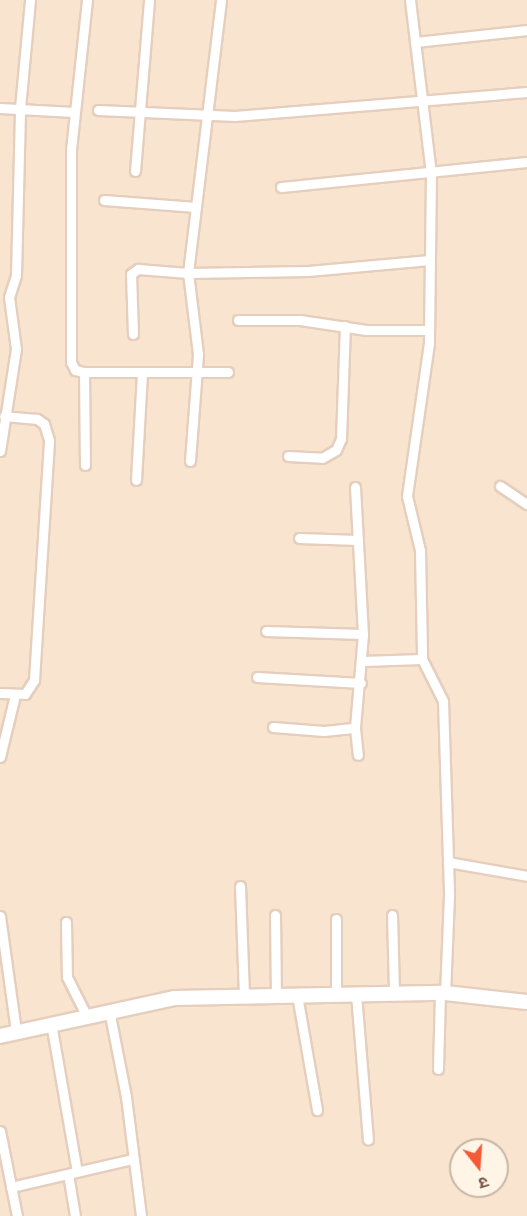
<!DOCTYPE html>
<html>
<head>
<meta charset="utf-8">
<style>
  body { margin:0 }
  #map { position:relative; width:527px; height:1216px; overflow:hidden; background:#fef1df; font-family:"Noto Sans","Noto Sans Devanagari",sans-serif }
  div>[style] { position:absolute }
  [style*='--x'] { left:calc(var(--x)*1px); top:calc(var(--y)*1px); width:calc(var(--w)*1px); rotate:calc(var(--a)*1deg) }
  .residential>* { inset:0; background:#f9e5cf }
  .roads { filter:drop-shadow(2px 0 #e5cebd) drop-shadow(-2px 0 #e5cebd) drop-shadow(0 2px #e5cebd) drop-shadow(0 -2px #e5cebd) }
  .street>* { height:9px; margin:-4.5px; padding:0 4.5px; transform-origin:4.5px; border-radius:4.5px; background:#fff }
  .secondary>* { height:14px; margin:-7px; padding:0 7px; transform-origin:7px; border-radius:7px; background:#fff }
  span { translate:-50% -50%; white-space:nowrap; text-align:center; line-height:1.15; -webkit-text-stroke:4.5px #fff5e7; paint-order:stroke }
  .north { position:absolute; left:449px; top:1138px; width:60px; height:60px; box-sizing:border-box; background:#fff5e7; border:2px solid #c9b5a6; border-radius:50%; rotate:163deg; font-size:16px; font-weight:700; line-height:24px; text-align:center; color:#775444 }
  .north::after { content:''; display:block; margin:auto; width:21px; height:27px; background:#f55a37; clip-path:polygon(50% 0,100% 100%,50% 72%,0 100%) }
</style>
</head>
<body>
<div id="map">
  <div class="residential">
    <i style="clip-path:polygon(evenodd,0 0,527px 0,527px 1216px,0 1216px,0 0,461px 1150px,497px 1150px,497px 1186px,461px 1186px,461px 1150px)"></i>
  </div>
  <div class="roads">
    <div class="street">
      <i style="--x:87;--y:0;--w:151;--a:96.1"></i>
      <i style="--x:71;--y:150;--w:212;--a:90"></i>
      <i style="--x:71;--y:362;--w:9;--a:63"></i>
      <i style="--x:75;--y:370;--w:9;--a:13"></i>
      <i style="--x:84;--y:372;--w:144;--a:0"></i>
      <i style="--x:410;--y:0;--w:175;--a:83.1"></i>
      <i style="--x:431;--y:174;--w:169;--a:90.7"></i>
      <i style="--x:429;--y:343;--w:155;--a:98.2"></i>
      <i style="--x:407;--y:496;--w:56;--a:76.5"></i>
      <i style="--x:420;--y:550;--w:109;--a:88.9"></i>
      <i style="--x:422;--y:659;--w:47;--a:63.4"></i>
      <i style="--x:443;--y:701;--w:194;--a:88.2"></i>
      <i style="--x:449;--y:895;--w:98;--a:92.3"></i>
      <i style="--x:415;--y:42;--w:113;--a:-6.1"></i>
      <i style="--x:0;--y:108;--w:74;--a:3.1"></i>
      <i style="--x:98;--y:110;--w:137;--a:2.5"></i>
      <i style="--x:235;--y:116;--w:293;--a:-4.7"></i>
      <i style="--x:135;--y:171;--w:172;--a:-85.3"></i>
      <i style="--x:281;--y:187;--w:247;--a:-5.8"></i>
      <i style="--x:104;--y:200;--w:92;--a:4.4"></i>
      <i style="--x:238;--y:320;--w:62;--a:0"></i>
      <i style="--x:300;--y:320;--w:67;--a:8.6"></i>
      <i style="--x:366;--y:330;--w:63;--a:0"></i>
      <i style="--x:133;--y:334;--w:60;--a:-91.9"></i>
      <i style="--x:131;--y:274;--w:9;--a:-36"></i>
      <i style="--x:138;--y:269;--w:50;--a:4.6"></i>
      <i style="--x:188;--y:273;--w:120;--a:-1"></i>
      <i style="--x:308;--y:271;--w:122;--a:-5.2"></i>
      <i style="--x:84;--y:372;--w:93;--a:89.4"></i>
      <i style="--x:0;--y:451;--w:103;--a:-81.1"></i>
      <i style="--x:16;--y:349;--w:52;--a:-97.7"></i>
      <i style="--x:9;--y:297;--w:23;--a:-72"></i>
      <i style="--x:16;--y:275;--w:167;--a:-88.6"></i>
      <i style="--x:20;--y:108;--w:108;--a:-84.7"></i>
      <i style="--x:288;--y:456;--w:34;--a:3"></i>
      <i style="--x:322;--y:458;--w:16;--a:-30"></i>
      <i style="--x:336;--y:450;--w:12;--a:-66"></i>
      <i style="--x:341;--y:439;--w:113;--a:-88"></i>
      <i style="--x:190;--y:461;--w:107;--a:-85.7"></i>
      <i style="--x:198;--y:354;--w:82;--a:-97"></i>
      <i style="--x:188;--y:273;--w:275;--a:-83.1"></i>
      <i style="--x:136;--y:480;--w:108;--a:-86.8"></i>
      <i style="--x:500;--y:486;--w:32;--a:34"></i>
      <i style="--x:355;--y:487;--w:147;--a:86.9"></i>
      <i style="--x:363;--y:634;--w:94;--a:94.9"></i>
      <i style="--x:355;--y:728;--w:27;--a:84"></i>
      <i style="--x:299;--y:538;--w:59;--a:1.9"></i>
      <i style="--x:266;--y:631;--w:97;--a:1.8"></i>
      <i style="--x:362;--y:661;--w:60;--a:-1.9"></i>
      <i style="--x:257;--y:677;--w:104;--a:3.3"></i>
      <i style="--x:0;--y:693;--w:25;--a:2"></i>
      <i style="--x:25;--y:694;--w:17;--a:-57"></i>
      <i style="--x:34;--y:680;--w:240;--a:-86.4"></i>
      <i style="--x:49;--y:440;--w:17;--a:-107"></i>
      <i style="--x:44;--y:424;--w:9;--a:-144"></i>
      <i style="--x:37;--y:419;--w:33;--a:-175"></i>
      <i style="--x:273;--y:727;--w:51;--a:4.5"></i>
      <i style="--x:324;--y:731;--w:31;--a:-6"></i>
      <i style="--x:0;--y:757;--w:64;--a:-76.4"></i>
      <i style="--x:448;--y:862;--w:80;--a:10"></i>
      <i style="--x:240;--y:886;--w:109;--a:87.9"></i>
      <i style="--x:275;--y:915;--w:80;--a:89.3"></i>
      <i style="--x:392;--y:915;--w:78;--a:88.5"></i>
      <i style="--x:0;--y:916;--w:117;--a:82.1"></i>
      <i style="--x:66;--y:922;--w:55;--a:89"></i>
      <i style="--x:67;--y:977;--w:42;--a:63.4"></i>
      <i style="--x:336;--y:994;--w:75;--a:-90"></i>
      <i style="--x:356;--y:994;--w:146;--a:85.3"></i>
      <i style="--x:297;--y:995;--w:117;--a:80.1"></i>
      <i style="--x:109;--y:1010;--w:89;--a:78.9"></i>
      <i style="--x:126;--y:1097;--w:120;--a:82.8"></i>
      <i style="--x:51;--y:1023;--w:151;--a:80.1"></i>
      <i style="--x:438;--y:1069;--w:76;--a:-88.5"></i>
      <i style="--x:0;--y:1131;--w:87;--a:78.7"></i>
      <i style="--x:68;--y:1174;--w:43;--a:80.5"></i>
      <i style="--x:11;--y:1187;--w:124;--a:-13"></i>
    </div>
    <div class="secondary">
      <i style="--x:0;--y:1036;--w:178;--a:-12.3"></i>
      <i style="--x:174;--y:998;--w:271;--a:-1.1"></i>
      <i style="--x:445;--y:993;--w:82;--a:6.3"></i>
    </div>
  </div>
  <div class="north">उ</div>
</div>
</body>
</html>
